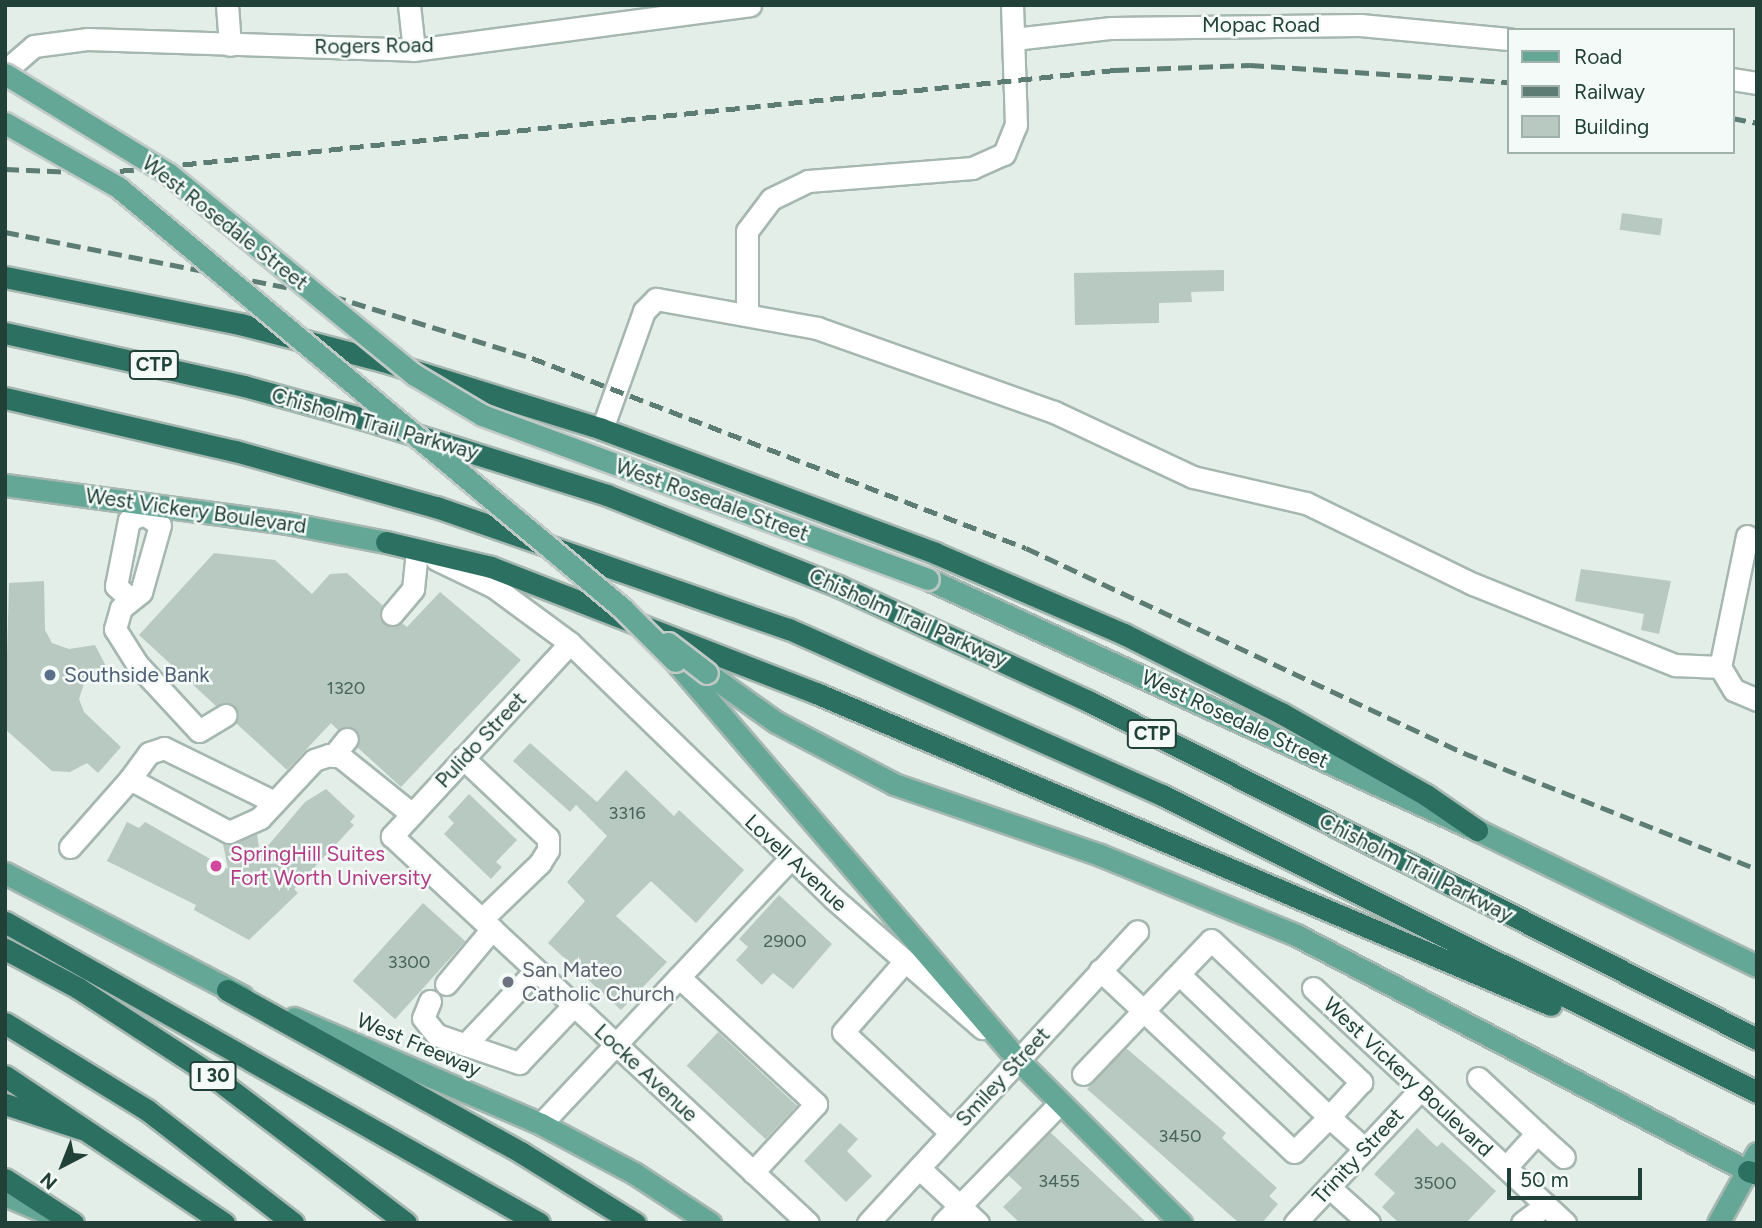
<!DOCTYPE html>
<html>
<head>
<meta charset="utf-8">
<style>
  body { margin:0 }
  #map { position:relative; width:1762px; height:1228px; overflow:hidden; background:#e3eee9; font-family:Figtree,sans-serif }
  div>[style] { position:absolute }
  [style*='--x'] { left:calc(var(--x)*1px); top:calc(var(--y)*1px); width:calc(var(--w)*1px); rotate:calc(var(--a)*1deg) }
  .building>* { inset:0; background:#b8c9c2; transform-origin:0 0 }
  .roads { filter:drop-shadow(2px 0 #a5b7b0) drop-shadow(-2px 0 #a5b7b0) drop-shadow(0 2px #a5b7b0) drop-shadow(0 -2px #a5b7b0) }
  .minor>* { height:21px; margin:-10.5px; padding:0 10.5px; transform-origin:10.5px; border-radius:10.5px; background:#fff }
  .major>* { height:21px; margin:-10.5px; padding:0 10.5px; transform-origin:10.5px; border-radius:10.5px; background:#64a796 }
  .highway>* { height:21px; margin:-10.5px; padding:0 10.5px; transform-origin:10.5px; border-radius:10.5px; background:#2b7061 }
  .rail>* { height:5px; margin-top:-2.5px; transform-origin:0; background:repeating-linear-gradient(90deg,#5c7c74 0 14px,transparent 0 21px) }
  .bridges { filter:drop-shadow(2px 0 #c1cac7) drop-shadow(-2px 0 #c1cac7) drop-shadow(0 2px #c1cac7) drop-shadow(0 -2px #c1cac7) }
  .major-bridge>* { height:21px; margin:-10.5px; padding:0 10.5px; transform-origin:10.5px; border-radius:10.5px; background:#64a796 }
  .dots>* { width:19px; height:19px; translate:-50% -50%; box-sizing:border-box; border:4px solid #f4faf7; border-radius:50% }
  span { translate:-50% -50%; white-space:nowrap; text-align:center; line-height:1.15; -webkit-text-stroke:5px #f4faf7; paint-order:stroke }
  .number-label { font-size:18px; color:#47635a }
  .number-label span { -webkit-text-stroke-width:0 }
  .shield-label span { padding:2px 5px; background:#f4faf7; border:2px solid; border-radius:5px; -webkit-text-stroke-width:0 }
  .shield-label { font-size:19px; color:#214138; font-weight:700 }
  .street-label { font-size:21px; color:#214138 }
  .service-label { font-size:21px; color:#4e5e75 }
  .left { translate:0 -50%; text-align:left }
  .hotel-label { font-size:21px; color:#b23c85 }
  .worship-label { font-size:21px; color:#5b616d }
  .frame { position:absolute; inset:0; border:7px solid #214138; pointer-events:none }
  .legend { position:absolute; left:1507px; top:28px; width:228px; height:126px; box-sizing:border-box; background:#f4faf7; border:2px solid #a0b0ab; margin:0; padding:9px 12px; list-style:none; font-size:21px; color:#214138 }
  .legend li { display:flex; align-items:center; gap:14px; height:35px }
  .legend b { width:35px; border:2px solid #a0b0ab }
  .north { position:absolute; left:28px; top:1130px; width:70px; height:70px; -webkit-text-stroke:5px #f4faf7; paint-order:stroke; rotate:222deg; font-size:19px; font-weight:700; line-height:28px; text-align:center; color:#214138 }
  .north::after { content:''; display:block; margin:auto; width:24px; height:32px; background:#214138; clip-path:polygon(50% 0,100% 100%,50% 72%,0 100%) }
  .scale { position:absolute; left:1507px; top:1168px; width:135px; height:32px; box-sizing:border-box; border:4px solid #214138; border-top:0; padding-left:9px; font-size:21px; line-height:24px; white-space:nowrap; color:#214138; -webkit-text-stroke:5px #f4faf7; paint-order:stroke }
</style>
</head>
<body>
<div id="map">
  <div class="building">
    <i style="left:1622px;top:213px;width:41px;height:17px;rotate:8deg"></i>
    <i style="clip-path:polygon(1224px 270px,1224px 291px,1191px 292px,1192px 302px,1159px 303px,1159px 323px,1075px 325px,1074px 273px)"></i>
    <i style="clip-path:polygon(214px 553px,275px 560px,312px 594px,330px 574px,347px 573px,382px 605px,380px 619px,390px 627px,402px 623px,407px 627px,440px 592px,521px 660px,401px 787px,357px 747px,356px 729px,338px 730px,331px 723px,287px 770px,236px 723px,239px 714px,233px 704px,216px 706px,139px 635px)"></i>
    <i style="clip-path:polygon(1581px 569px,1671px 581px,1659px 634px,1641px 630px,1644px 614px,1575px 601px)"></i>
    <i style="clip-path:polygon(44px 581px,45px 630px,52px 643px,69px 649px,95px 645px,106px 666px,84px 684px,79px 699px,84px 712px,121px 747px,98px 773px,87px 763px,70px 772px,52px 771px,5px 729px,9px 583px)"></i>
    <i style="clip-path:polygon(530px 743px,597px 802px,626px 770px,674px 816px,679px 810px,744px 870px,696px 923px,651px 881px,616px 916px,667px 962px,621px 1010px,548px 943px,585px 901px,567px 882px,607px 836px,576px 805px,570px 812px,513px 761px)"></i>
    <i style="clip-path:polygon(326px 789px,355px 816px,350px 822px,354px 825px,294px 889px,298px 893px,249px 940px,194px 910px,196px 905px,107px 861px,127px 822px,139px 828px,145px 822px,228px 869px,223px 844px,257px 834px,260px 855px,305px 802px)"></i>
    <i style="clip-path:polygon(469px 794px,517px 840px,496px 862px,502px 867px,491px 879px,444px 834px,454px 823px,448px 817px)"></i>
    <i style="clip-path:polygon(779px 895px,832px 944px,793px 989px,773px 973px,762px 985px,736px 960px,748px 947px,739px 939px)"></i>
    <i style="left:423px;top:903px;width:57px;height:105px;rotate:42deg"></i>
    <i style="left:718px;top:1032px;width:108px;height:46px;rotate:43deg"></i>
    <i style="clip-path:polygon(1126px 1048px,1226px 1133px,1222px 1138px,1277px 1188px,1269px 1196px,1278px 1204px,1262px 1223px,1239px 1223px,1087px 1089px)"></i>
    <i style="clip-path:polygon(840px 1123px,858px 1139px,847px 1151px,872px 1176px,846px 1202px,804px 1161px)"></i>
    <i style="clip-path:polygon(1417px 1128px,1437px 1147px,1442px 1142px,1496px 1191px,1466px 1223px,1399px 1223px,1382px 1207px,1395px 1193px,1374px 1174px)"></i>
    <i style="clip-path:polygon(1050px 1132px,1147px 1223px,1020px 1223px,1003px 1207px,1022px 1188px,1008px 1175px)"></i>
  </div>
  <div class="roads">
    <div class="minor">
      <i style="--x:227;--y:5;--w:40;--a:85.7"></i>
      <i style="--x:409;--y:5;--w:45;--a:83.7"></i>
      <i style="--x:1014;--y:39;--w:98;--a:-6.5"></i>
      <i style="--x:1111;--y:28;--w:249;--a:-0.7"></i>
      <i style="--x:1360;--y:25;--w:149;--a:5.4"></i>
      <i style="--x:5;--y:71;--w:38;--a:-41"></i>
      <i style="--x:34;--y:46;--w:53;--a:-7.5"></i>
      <i style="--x:87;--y:39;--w:327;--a:1.9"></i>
      <i style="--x:414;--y:50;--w:339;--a:-7.6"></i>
      <i style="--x:1732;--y:79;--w:25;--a:9"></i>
      <i style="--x:747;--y:314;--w:83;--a:-90"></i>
      <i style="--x:747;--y:231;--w:40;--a:-53"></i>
      <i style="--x:771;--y:199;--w:41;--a:-25.9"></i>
      <i style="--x:808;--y:181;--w:165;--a:-4.5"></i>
      <i style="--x:972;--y:168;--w:35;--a:-24"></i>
      <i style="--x:1004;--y:154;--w:31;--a:-68"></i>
      <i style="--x:1016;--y:125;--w:120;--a:-91.9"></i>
      <i style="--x:602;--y:429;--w:125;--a:-70.4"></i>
      <i style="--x:644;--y:311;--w:17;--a:-45"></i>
      <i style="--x:656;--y:299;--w:164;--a:10.2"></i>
      <i style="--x:817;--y:328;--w:251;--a:19.5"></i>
      <i style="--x:1054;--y:412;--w:153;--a:25.1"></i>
      <i style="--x:1193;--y:477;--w:116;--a:13"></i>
      <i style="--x:1306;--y:503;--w:186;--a:25.9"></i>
      <i style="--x:1473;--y:584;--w:218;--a:21.9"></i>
      <i style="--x:1675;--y:665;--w:45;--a:2.5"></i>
      <i style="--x:144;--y:514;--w:19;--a:35"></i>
      <i style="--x:160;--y:525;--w:70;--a:105.8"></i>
      <i style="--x:141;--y:592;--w:26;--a:141"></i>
      <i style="--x:121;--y:608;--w:22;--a:106"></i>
      <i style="--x:115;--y:629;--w:41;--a:57.8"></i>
      <i style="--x:137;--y:664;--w:91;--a:47.2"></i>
      <i style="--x:199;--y:731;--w:31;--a:-31"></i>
      <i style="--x:1747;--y:536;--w:134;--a:101.6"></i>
      <i style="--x:1720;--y:667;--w:27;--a:59"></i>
      <i style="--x:1734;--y:690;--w:25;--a:23"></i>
      <i style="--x:436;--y:559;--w:64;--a:25.8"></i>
      <i style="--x:494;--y:587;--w:94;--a:36.4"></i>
      <i style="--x:570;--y:643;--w:366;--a:44.1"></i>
      <i style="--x:833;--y:898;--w:198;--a:41.1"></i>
      <i style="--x:129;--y:598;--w:18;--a:-137"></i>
      <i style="--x:116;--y:586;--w:67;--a:-78.9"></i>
      <i style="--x:129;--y:520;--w:16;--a:-22"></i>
      <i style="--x:392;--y:614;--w:33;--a:-50"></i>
      <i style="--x:413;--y:589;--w:36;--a:-84"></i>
      <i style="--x:570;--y:643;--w:263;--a:132.7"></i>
      <i style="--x:392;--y:836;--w:568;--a:42.93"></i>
      <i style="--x:333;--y:756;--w:22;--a:-51"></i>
      <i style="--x:463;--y:758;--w:117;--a:43.3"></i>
      <i style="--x:548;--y:838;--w:12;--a:90"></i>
      <i style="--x:548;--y:850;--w:15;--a:122"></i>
      <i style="--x:540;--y:863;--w:81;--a:136"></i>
      <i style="--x:130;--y:779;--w:32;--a:-54"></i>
      <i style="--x:149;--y:753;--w:16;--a:-18"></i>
      <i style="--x:164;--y:748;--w:120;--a:26.1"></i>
      <i style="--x:70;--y:847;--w:91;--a:-48.6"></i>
      <i style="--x:130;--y:779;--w:112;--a:28.2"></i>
      <i style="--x:229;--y:832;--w:34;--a:-24"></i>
      <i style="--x:260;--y:818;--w:79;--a:-47"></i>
      <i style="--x:314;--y:760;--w:16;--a:-18"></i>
      <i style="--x:329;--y:755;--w:12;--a:9"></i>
      <i style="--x:341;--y:757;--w:91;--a:38.8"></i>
      <i style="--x:905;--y:961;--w:94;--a:131.1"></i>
      <i style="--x:843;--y:1032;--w:148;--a:43.1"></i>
      <i style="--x:1100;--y:970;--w:266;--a:43.2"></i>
      <i style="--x:1294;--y:1152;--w:49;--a:-45"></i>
      <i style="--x:1329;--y:1117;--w:48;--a:41.6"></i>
      <i style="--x:679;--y:977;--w:187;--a:42.8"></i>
      <i style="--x:816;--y:1104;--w:93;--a:132.8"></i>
      <i style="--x:446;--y:984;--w:72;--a:-50.1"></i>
      <i style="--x:1313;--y:988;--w:345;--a:43"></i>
      <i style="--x:430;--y:1001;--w:18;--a:112"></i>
      <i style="--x:423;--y:1018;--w:22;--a:51"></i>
      <i style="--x:437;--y:1035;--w:87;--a:18.9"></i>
      <i style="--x:519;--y:1063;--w:80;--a:-46.5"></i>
      <i style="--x:465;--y:1045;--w:103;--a:-46.6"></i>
      <i style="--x:1083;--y:1074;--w:185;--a:-46.3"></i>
      <i style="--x:1211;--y:940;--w:207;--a:43.4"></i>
      <i style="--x:1361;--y:1082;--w:47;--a:132.4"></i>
      <i style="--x:1329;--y:1117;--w:207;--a:-136.4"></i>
      <i style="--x:1478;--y:1078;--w:81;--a:43"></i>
      <i style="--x:541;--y:1124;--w:365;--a:-46.8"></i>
      <i style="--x:1506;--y:1167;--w:46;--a:-47.6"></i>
      <i style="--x:1537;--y:1133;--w:36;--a:42"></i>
      <i style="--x:919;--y:1168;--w:81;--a:43"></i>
      <i style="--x:1329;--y:1187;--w:54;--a:42"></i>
      <i style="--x:868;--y:1223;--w:397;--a:-47.3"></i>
      <i style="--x:943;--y:1223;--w:166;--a:-45.7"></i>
      <i style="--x:1295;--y:1223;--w:184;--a:-46.8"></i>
      <i style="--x:1522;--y:1223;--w:30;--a:-37"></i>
    </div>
    <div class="major">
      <i style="--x:5;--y:485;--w:285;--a:7.7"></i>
      <i style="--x:287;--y:523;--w:101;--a:10.9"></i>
      <i style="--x:928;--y:579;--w:604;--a:24.57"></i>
      <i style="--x:1477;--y:830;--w:311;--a:25.9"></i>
      <i style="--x:675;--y:661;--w:526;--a:49.32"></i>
      <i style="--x:1018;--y:1060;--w:231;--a:45"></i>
      <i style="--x:707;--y:673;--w:85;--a:35.4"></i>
      <i style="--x:776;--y:722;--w:133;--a:27.7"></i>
      <i style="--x:894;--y:784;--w:218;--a:19"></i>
      <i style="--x:1100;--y:855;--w:212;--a:22.2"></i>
      <i style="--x:1296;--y:935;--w:510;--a:27.57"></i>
      <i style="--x:5;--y:873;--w:267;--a:27.4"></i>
      <i style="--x:294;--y:1018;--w:269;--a:23.2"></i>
      <i style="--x:541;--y:1124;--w:105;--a:27.8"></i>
      <i style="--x:634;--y:1173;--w:91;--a:33.3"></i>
      <i style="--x:5;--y:1195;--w:43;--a:23"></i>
      <i style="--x:1718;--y:1223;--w:80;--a:-60.9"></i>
    </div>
    <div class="highway">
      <i style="--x:5;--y:277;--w:240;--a:11.3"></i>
      <i style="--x:240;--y:324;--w:148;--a:14.5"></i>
      <i style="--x:383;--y:361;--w:229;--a:17.2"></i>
      <i style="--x:602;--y:429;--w:355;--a:20.4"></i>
      <i style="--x:935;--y:553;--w:206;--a:23.2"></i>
      <i style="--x:1124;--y:634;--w:176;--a:26.7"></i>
      <i style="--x:1281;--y:713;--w:167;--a:29.5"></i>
      <i style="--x:1426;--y:795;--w:62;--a:34.5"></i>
      <i style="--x:5;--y:333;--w:245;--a:12.5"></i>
      <i style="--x:244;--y:386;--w:132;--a:15.4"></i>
      <i style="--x:371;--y:421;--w:247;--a:17.4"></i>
      <i style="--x:607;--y:495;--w:248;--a:21.5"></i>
      <i style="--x:838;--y:586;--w:275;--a:24.7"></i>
      <i style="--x:1088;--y:701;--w:750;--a:26.8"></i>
      <i style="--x:5;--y:398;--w:236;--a:13"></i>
      <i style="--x:235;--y:451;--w:209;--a:15.6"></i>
      <i style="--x:436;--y:507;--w:373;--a:19.1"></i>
      <i style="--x:789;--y:629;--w:408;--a:24"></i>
      <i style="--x:1162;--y:795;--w:665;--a:26.53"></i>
      <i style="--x:386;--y:542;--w:108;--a:13.4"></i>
      <i style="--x:491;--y:567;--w:349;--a:21.2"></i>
      <i style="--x:816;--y:693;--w:798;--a:23"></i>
      <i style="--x:5;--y:922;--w:613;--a:29.41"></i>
      <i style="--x:5;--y:949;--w:83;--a:28.1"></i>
      <i style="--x:78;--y:988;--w:153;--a:33"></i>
      <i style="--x:206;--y:1071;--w:251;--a:37.2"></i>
      <i style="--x:227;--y:990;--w:337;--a:28.9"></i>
      <i style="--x:522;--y:1153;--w:133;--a:31.8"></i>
      <i style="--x:5;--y:1023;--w:167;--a:31.5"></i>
      <i style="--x:147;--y:1110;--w:185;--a:37.7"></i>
      <i style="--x:5;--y:1076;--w:264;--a:33.9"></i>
      <i style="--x:5;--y:1104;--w:81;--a:18"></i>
      <i style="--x:1748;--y:1171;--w:9;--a:18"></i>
      <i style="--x:5;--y:1179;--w:81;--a:32.9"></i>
    </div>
  </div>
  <div class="rail">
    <i style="--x:1732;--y:118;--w:25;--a:11"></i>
    <i style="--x:5;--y:169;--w:94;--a:2.4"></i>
    <i style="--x:99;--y:173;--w:1021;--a:-5.79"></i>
    <i style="--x:1115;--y:70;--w:135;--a:-2.1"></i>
    <i style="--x:1250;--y:65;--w:259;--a:3.8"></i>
    <i style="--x:5;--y:232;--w:333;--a:11.1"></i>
    <i style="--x:332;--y:296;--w:209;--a:17.2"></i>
    <i style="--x:532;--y:358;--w:529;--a:21.04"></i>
    <i style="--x:1026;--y:548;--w:484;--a:25.1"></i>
    <i style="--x:1464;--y:753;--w:315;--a:21.6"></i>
  </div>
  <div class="bridges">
    <div class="major-bridge">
      <i style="--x:5;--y:74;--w:192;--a:31.4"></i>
      <i style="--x:169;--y:174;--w:318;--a:39.3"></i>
      <i style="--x:415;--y:375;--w:78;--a:30.8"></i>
      <i style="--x:482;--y:415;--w:475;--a:20.2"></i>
      <i style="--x:5;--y:123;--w:130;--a:29.5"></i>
      <i style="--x:118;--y:187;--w:657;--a:39.87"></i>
      <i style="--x:622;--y:608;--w:75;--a:45"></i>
      <i style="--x:668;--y:643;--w:49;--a:37.6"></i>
    </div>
  </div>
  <div class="dots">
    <i style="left:50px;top:675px;background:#5c6f8a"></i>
    <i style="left:216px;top:866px;background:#d1479c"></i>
    <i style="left:508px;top:982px;background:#6b7280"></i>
  </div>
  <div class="number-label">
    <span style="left:346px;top:688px">1320</span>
    <span style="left:627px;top:813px">3316</span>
    <span style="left:785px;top:941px">2900</span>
    <span style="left:409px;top:962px">3300</span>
    <span style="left:1180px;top:1136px">3450</span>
    <span style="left:1059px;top:1181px">3455</span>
    <span style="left:1435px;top:1183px">3500</span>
  </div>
  <div class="shield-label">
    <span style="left:154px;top:365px">CTP</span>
    <span style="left:1152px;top:734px">CTP</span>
    <span style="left:213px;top:1076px">I 30</span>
  </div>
  <div class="street-label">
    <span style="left:1261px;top:25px">Mopac Road</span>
    <span style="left:374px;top:46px;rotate:-1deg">Rogers Road</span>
    <span style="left:225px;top:223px;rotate:38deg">West Rosedale Street</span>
    <span style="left:375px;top:424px;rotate:16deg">Chisholm Trail Parkway</span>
    <span style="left:712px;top:500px;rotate:20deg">West Rosedale Street</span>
    <span style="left:196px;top:511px;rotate:8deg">West Vickery Boulevard</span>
    <span style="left:908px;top:618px;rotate:24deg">Chisholm Trail Parkway</span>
    <span style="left:1235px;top:719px;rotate:25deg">West Rosedale Street</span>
    <span style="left:481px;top:740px;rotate:-47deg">Pulido Street</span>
    <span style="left:796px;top:863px;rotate:43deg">Lovell Avenue</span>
    <span style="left:1416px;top:868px;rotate:27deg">Chisholm Trail Parkway</span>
    <span style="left:419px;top:1045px;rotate:23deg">West Freeway</span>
    <span style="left:646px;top:1073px;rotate:43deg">Locke Avenue</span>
    <span style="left:1003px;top:1077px;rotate:-47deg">Smiley Street</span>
    <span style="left:1408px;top:1077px;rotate:43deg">West Vickery Boulevard</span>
    <span style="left:1358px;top:1156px;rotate:-47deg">Trinity Street</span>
  </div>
  <div class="service-label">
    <span class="left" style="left:64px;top:675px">Southside Bank</span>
  </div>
  <div class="hotel-label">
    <span class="left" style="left:230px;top:866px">SpringHill Suites<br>Fort Worth University</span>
  </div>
  <div class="worship-label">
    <span class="left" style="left:522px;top:982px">San Mateo<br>Catholic Church</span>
  </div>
  <div class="frame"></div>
  <ul class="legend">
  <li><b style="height:9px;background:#64a796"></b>Road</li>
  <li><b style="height:9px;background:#5c7c74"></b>Railway</li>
  <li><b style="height:19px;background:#b8c9c2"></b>Building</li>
  </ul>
  <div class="north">N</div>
  <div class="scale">50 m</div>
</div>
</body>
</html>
